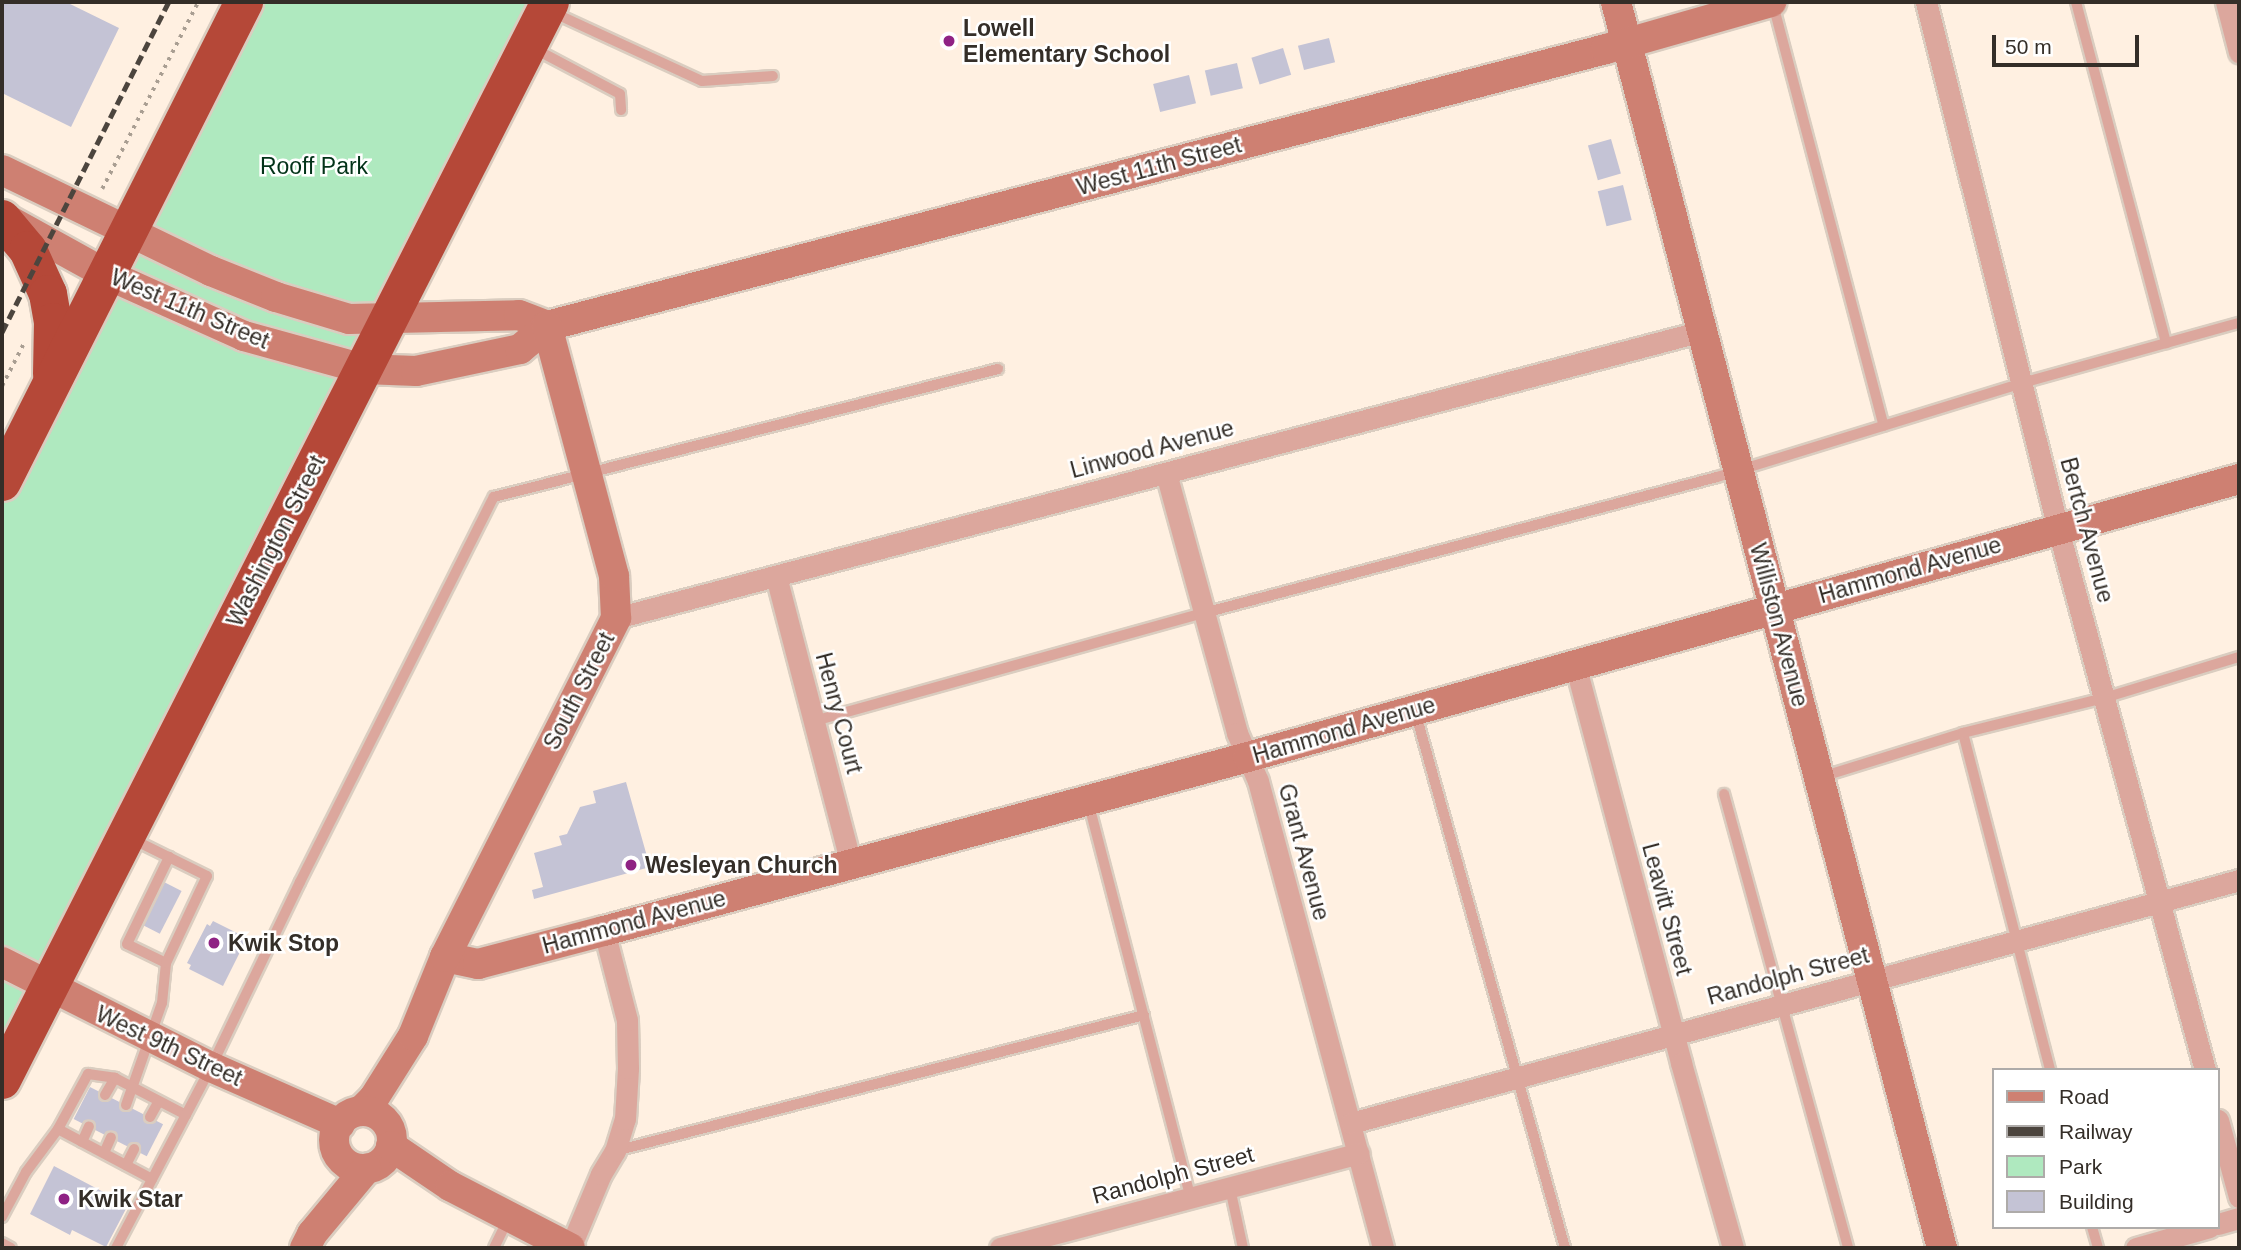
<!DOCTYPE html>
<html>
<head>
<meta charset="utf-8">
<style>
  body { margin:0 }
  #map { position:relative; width:2241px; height:1250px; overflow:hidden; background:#fff0e1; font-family:Arial,sans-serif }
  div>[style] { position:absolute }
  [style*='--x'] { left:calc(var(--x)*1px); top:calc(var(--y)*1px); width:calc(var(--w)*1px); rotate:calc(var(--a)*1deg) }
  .green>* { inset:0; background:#afe9bf }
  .building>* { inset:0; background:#c4c3d5; transform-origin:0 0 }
  .path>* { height:3.5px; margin-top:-1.75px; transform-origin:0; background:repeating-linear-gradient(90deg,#a99e92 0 3.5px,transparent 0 8.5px) }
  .roads { filter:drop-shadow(2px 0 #dacdc0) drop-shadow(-2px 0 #dacdc0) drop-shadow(0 2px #dacdc0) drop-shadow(0 -2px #dacdc0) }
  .lane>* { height:10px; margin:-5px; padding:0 5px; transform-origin:5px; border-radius:5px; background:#dca79d }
  .street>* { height:21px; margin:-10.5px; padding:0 10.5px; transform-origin:10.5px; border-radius:10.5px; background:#dca79d }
  .secondary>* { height:30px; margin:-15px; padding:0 15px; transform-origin:15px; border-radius:15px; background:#ce8072 }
  .secondary>.ring { margin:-15px; padding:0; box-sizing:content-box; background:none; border:30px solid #ce8072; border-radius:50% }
  .highway>* { height:38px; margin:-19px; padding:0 19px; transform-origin:19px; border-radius:19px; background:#b54838 }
  .rail>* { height:5px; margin-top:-2.5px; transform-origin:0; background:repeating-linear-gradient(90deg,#4c453e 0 10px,transparent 0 15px) }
  .dots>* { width:19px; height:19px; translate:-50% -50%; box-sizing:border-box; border:4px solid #fff; border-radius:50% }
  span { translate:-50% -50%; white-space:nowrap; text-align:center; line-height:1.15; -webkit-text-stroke:5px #fff; paint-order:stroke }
  .poi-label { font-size:23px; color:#342e28; font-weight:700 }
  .left { translate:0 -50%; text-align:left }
  .park-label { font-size:23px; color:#023218 }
  .street-label { font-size:23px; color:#342e28 }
  .frame { position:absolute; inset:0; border:4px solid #342e28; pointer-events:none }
  .legend { position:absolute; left:1992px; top:1068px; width:228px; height:161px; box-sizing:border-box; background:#fff; border:2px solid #aeaba9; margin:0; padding:9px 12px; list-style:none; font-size:21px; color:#342e28 }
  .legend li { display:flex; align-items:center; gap:14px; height:35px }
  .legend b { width:35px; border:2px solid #aeaba9 }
  .scale { position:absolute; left:1992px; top:35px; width:147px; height:32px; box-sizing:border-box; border:4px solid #342e28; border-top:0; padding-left:9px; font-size:21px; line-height:24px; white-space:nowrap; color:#342e28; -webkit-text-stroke:5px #fff; paint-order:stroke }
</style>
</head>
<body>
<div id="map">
  <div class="green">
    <i style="clip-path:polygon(244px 2px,550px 2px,2px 1080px,2px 482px)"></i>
  </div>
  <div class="building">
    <i style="clip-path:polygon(2px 2px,66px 2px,119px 28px,71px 127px,2px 93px)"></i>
    <i style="left:1329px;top:38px;width:25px;height:32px;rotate:76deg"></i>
    <i style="left:1283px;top:48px;width:28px;height:33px;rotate:73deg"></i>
    <i style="left:1237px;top:63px;width:26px;height:33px;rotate:77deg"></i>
    <i style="left:1189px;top:75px;width:29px;height:37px;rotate:76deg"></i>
    <i style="left:1611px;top:139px;width:36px;height:24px;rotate:74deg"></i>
    <i style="left:1623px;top:185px;width:36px;height:26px;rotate:76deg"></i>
    <i style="clip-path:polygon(626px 782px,650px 867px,534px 899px,532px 890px,543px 887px,534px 853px,562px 845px,559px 836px,567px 834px,580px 807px,596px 803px,593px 791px)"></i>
    <i style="left:162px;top:881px;width:22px;height:48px;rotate:27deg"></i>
    <i style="clip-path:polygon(213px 921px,247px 938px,223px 986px,189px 969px,191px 965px,187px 963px,207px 924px,210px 926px)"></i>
    <i style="left:90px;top:1087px;width:82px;height:36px;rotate:27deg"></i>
    <i style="clip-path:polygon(54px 1166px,128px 1205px,106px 1247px,72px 1230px,70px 1235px,30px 1214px)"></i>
  </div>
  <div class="path">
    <i style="--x:102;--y:189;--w:210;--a:-62.8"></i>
    <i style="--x:2;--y:386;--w:46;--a:-62.9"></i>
  </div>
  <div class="roads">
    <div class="lane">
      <i style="--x:2076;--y:2;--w:353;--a:75.2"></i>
      <i style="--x:1773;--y:4;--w:436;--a:75.3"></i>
      <i style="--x:552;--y:12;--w:165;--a:24.7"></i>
      <i style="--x:702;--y:81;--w:71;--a:-4"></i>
      <i style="--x:535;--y:49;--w:96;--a:27.9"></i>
      <i style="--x:620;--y:94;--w:16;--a:86"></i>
      <i style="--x:1415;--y:711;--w:558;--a:74.39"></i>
      <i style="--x:814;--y:721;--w:405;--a:-15.5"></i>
      <i style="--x:1204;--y:613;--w:531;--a:-14.85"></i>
      <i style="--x:1717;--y:477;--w:319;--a:-17.1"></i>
      <i style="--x:2022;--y:383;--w:225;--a:-15.5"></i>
      <i style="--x:1963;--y:733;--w:348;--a:75.5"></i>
      <i style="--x:1821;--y:777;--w:149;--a:-17.2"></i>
      <i style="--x:1963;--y:733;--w:145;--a:-13.9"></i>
      <i style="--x:2104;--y:698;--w:141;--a:-16.9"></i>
      <i style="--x:1724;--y:794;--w:471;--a:74.7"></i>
      <i style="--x:1088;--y:801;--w:410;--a:75.5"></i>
      <i style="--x:166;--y:963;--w:43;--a:-154"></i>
      <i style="--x:127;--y:944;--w:97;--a:-64.2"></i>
      <i style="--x:105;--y:1095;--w:20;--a:-60"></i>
      <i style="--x:126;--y:1105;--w:108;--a:-70.6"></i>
      <i style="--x:162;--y:1003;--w:40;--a:-84.3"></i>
      <i style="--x:166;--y:963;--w:96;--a:-64.8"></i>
      <i style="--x:207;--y:876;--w:84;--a:-153.7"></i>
      <i style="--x:150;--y:1117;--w:18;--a:-61"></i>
      <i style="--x:82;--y:1142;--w:17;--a:-66"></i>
      <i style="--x:615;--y:1151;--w:546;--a:-14.42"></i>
      <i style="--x:104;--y:1153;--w:17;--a:-66"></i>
      <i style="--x:126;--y:1165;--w:18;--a:-63"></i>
      <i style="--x:152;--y:1179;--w:106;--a:-152"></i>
      <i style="--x:58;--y:1129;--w:63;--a:-61.4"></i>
      <i style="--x:88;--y:1074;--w:27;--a:8"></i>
      <i style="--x:115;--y:1078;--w:80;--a:27.5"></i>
      <i style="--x:1230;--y:1188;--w:61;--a:77.8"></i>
      <i style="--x:2;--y:1217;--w:51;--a:-61.9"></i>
      <i style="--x:26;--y:1172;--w:54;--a:-53.3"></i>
      <i style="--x:2092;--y:1227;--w:22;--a:74"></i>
      <i style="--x:2;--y:1243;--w:10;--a:29"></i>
      <i style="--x:116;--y:1248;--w:204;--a:-62.3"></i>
      <i style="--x:211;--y:1067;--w:205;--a:-64.3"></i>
      <i style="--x:300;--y:882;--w:431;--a:-63.3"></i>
      <i style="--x:494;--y:497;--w:520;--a:-14.25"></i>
      <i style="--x:494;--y:1248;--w:32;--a:-64"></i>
    </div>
    <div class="street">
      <i style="--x:1926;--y:2;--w:543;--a:75.94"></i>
      <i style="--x:2058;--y:529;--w:561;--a:74.8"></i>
      <i style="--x:2226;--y:2;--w:52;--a:75.4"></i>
      <i style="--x:1166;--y:473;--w:270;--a:74.7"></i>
      <i style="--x:1237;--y:733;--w:52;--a:66.4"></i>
      <i style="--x:1258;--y:781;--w:483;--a:75"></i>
      <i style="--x:776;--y:576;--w:297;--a:75.4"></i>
      <i style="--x:616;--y:618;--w:1123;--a:-14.8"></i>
      <i style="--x:1575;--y:664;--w:413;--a:75.1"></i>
      <i style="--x:1681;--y:1063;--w:192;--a:74.3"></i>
      <i style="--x:2218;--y:1120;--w:80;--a:74.7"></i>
      <i style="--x:1351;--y:1123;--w:921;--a:-15.3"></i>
      <i style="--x:2218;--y:1224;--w:22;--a:-16"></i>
      <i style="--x:570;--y:1248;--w:80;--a:-67.3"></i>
      <i style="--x:601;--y:1174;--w:27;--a:-59"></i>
      <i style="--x:615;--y:1151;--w:34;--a:-73"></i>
      <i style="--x:625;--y:1119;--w:51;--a:-86.6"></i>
      <i style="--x:628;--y:1068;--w:48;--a:-91.2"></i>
      <i style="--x:627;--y:1020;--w:92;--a:-104.5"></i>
      <i style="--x:1000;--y:1248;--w:371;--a:-14.8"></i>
      <i style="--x:2136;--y:1248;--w:76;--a:-16"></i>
    </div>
    <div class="secondary">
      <i style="--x:1616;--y:2;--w:1288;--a:75.34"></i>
      <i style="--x:2;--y:170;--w:232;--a:25.8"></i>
      <i style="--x:211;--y:271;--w:70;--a:21.8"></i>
      <i style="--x:276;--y:297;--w:76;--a:16.8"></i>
      <i style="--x:349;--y:319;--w:170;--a:-1.3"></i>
      <i style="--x:519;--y:315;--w:30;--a:21"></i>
      <i style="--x:8;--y:220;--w:112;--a:28.9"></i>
      <i style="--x:106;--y:274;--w:151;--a:24.2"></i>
      <i style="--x:244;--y:336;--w:124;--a:15.4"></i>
      <i style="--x:364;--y:369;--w:52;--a:2.2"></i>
      <i style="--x:416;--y:371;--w:106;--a:-11.9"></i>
      <i style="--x:520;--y:349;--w:35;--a:-40"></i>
      <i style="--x:547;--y:326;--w:1095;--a:-14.66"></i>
      <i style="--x:1606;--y:49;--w:172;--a:-15.9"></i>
      <i style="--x:445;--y:957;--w:34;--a:12"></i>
      <i style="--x:478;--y:964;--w:130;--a:-14.7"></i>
      <i style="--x:604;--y:931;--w:667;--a:-15.12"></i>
      <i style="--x:1248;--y:757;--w:1029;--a:-15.67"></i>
      <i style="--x:2;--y:962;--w:234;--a:26.7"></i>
      <i style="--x:211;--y:1067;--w:141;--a:23.8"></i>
      <i style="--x:361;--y:1111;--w:18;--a:-45"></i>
      <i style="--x:374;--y:1098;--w:73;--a:-57.8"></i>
      <i style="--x:413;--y:1036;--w:85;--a:-67.9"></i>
      <i style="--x:445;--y:957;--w:380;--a:-63.2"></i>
      <i style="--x:616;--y:618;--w:42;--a:-92.7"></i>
      <i style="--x:614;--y:576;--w:259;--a:-105"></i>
      <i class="ring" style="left:334px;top:1111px;width:28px;height:28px"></i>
      <i style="--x:391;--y:1146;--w:71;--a:34.1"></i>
      <i style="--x:450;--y:1186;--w:135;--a:27.3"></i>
      <i style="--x:305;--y:1248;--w:16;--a:-63"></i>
      <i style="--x:312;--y:1234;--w:85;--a:-50.3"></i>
    </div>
    <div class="highway">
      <i style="--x:2;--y:219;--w:40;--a:50"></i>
      <i style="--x:28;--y:250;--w:48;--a:65.6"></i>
      <i style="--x:48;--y:294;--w:28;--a:80"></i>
      <i style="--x:53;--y:322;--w:52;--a:91.1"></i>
      <i style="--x:2;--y:482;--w:538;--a:-63.24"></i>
      <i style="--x:2;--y:1080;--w:1209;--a:-63.05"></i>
    </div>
  </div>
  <div class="rail">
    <i style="--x:2;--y:332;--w:370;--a:-63.2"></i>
  </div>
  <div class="dots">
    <i style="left:949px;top:41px;background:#8f2284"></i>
    <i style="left:631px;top:865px;background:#8f2284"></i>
    <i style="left:214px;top:943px;background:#8f2284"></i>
    <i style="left:64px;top:1199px;background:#8f2284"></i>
  </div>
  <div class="poi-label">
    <span class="left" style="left:963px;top:41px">Lowell<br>Elementary School</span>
    <span class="left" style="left:645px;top:865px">Wesleyan Church</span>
    <span class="left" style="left:228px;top:943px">Kwik Stop</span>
    <span class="left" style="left:78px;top:1199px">Kwik Star</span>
  </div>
  <div class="park-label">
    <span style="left:314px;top:166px">Rooff Park</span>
  </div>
  <div class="street-label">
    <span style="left:1159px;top:166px;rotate:-15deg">West 11th Street</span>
    <span style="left:190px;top:309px;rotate:23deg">West 11th Street</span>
    <span style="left:1152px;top:449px;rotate:-15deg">Linwood Avenue</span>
    <span style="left:2087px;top:530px;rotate:75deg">Bertch Avenue</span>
    <span style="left:276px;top:541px;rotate:-63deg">Washington Street</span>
    <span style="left:1910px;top:570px;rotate:-16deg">Hammond Avenue</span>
    <span style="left:1779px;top:625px;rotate:75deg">Williston Avenue</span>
    <span style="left:579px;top:691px;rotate:-63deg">South Street</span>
    <span style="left:839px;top:713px;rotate:75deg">Henry Court</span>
    <span style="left:1344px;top:730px;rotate:-16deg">Hammond Avenue</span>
    <span style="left:1304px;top:852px;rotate:75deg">Grant Avenue</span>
    <span style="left:1667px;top:909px;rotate:75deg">Leavitt Street</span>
    <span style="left:634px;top:922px;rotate:-15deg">Hammond Avenue</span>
    <span style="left:1788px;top:976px;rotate:-15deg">Randolph Street</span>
    <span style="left:169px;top:1046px;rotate:25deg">West 9th Street</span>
    <span style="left:1173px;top:1175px;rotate:-15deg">Randolph Street</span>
  </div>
  <div class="frame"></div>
  <ul class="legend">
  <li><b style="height:9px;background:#ce8072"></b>Road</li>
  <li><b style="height:9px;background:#4c453e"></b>Railway</li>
  <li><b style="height:19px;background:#afe9bf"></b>Park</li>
  <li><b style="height:19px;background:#c4c3d5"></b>Building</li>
  </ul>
  <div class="scale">50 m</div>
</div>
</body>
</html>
